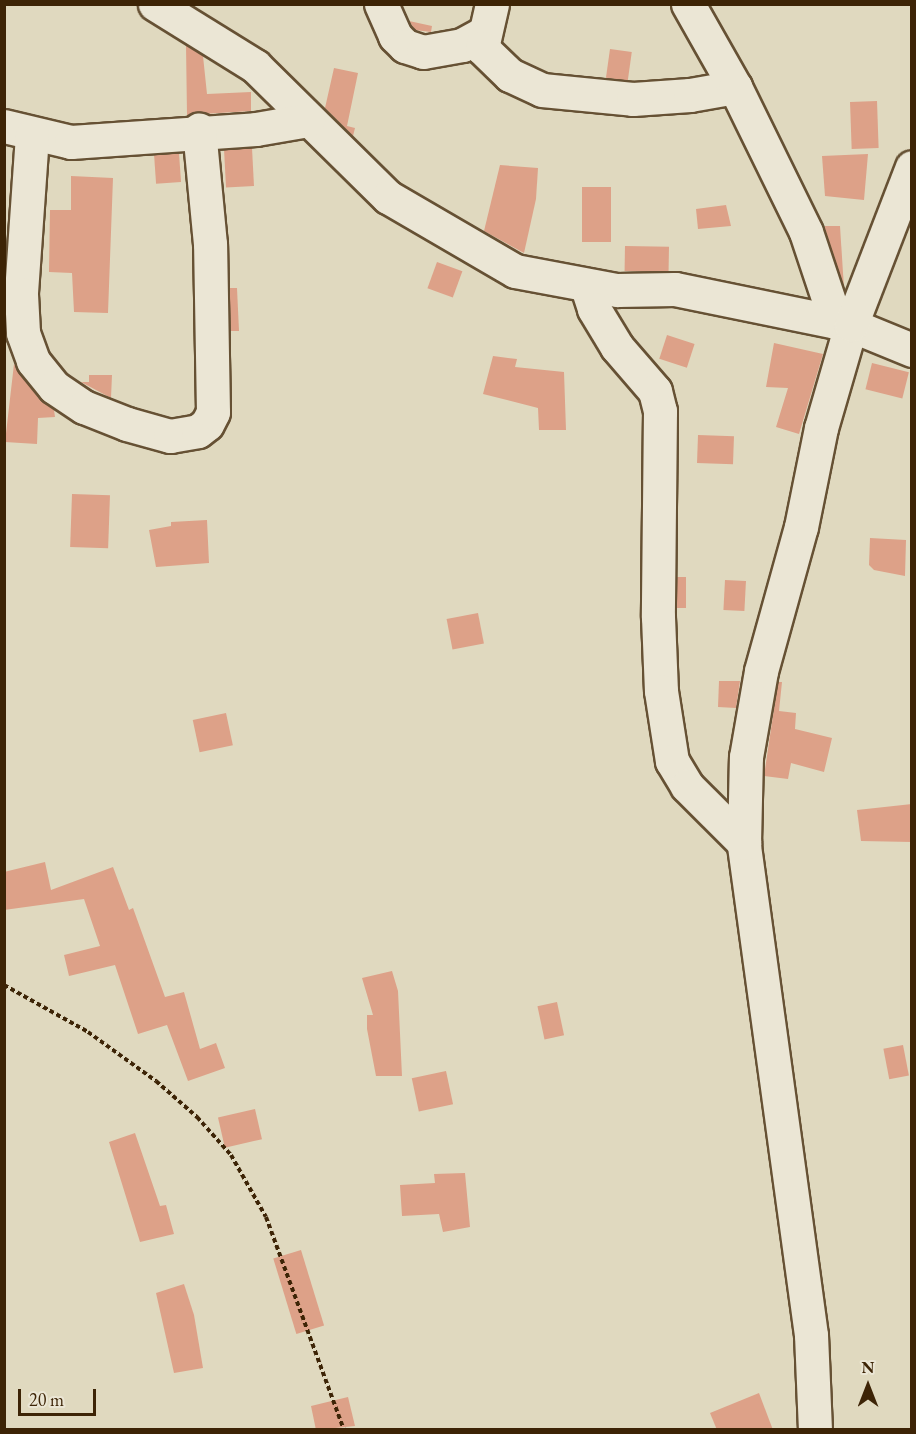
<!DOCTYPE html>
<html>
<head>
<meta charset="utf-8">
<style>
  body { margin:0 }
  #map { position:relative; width:916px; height:1434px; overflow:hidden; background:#e0d9bf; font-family:"EB Garamond",serif }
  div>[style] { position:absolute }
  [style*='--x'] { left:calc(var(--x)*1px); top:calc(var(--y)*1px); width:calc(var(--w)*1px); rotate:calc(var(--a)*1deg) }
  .building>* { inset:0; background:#dda188; transform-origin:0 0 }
  .path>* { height:4px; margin-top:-2px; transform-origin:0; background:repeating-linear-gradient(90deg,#3d2406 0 4.5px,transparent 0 7.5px) }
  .roads { filter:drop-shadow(2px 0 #665134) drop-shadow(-2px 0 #665134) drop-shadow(0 2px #665134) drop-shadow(0 -2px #665134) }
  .minor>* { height:33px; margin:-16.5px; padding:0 16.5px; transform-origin:16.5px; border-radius:16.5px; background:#ebe6d5 }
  span { translate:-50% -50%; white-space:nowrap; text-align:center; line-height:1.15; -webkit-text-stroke:6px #ebe6d5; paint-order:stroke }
  .frame { position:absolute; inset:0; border:6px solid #3d2406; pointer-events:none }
  .north { position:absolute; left:838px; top:1356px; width:60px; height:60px; -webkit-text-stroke:4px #ebe6d5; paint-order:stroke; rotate:0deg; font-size:16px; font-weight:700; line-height:24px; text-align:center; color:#3d2406 }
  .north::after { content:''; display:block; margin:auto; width:21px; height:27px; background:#3d2406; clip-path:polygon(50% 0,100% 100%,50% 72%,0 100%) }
  .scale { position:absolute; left:18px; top:1389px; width:78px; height:27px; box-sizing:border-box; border:3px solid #3d2406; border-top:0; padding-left:8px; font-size:18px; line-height:21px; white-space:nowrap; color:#3d2406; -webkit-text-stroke:4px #ebe6d5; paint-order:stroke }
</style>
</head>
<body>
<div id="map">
  <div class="building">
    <i style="clip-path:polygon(409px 21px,432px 26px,431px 32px,415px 30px)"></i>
    <i style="clip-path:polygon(186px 45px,203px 56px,207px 94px,251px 92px,251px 111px,187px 115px)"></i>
    <i style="left:610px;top:49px;width:22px;height:29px;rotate:8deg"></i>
    <i style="clip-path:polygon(334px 68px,358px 73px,347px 126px,355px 128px,353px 136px,325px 108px)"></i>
    <i style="left:877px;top:101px;width:47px;height:27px;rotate:88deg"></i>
    <i style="left:252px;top:148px;width:38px;height:28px;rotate:87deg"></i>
    <i style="left:179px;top:153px;width:29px;height:25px;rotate:86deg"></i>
    <i style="clip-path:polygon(868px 154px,864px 200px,825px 196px,822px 156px)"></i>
    <i style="clip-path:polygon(500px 165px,538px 168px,536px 199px,524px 253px,484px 231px)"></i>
    <i style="clip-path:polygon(71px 176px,113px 178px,108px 313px,74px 312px,72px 273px,49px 272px,50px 210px,71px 210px)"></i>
    <i style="left:611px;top:187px;width:55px;height:29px;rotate:90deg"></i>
    <i style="clip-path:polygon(726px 205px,731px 226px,698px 229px,696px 209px)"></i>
    <i style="clip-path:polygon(825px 226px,840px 226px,844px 288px,825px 229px)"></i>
    <i style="left:625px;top:246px;width:44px;height:25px;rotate:1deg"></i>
    <i style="left:437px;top:262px;width:27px;height:28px;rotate:20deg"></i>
    <i style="clip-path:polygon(230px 288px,237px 288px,239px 331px,230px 331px)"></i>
    <i style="left:667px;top:335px;width:29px;height:25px;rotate:18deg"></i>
    <i style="clip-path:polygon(774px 343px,823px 354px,799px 434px,776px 427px,788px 388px,766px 387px)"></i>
    <i style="clip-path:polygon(493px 356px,517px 359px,515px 367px,564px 372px,566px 430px,539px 430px,538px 408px,483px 394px)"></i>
    <i style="left:872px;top:363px;width:38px;height:27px;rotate:14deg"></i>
    <i style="clip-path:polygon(14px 364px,39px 399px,54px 410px,55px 417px,38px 418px,37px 444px,5px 442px)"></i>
    <i style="clip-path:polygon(89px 375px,112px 375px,111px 398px,81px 382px,89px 382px)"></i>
    <i style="left:698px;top:435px;width:36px;height:28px;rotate:2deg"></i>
    <i style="left:72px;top:494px;width:38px;height:53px;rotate:2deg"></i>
    <i style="clip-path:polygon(207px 520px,209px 563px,156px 567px,149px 530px,171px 526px,171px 522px)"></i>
    <i style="clip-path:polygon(870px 538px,906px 540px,905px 576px,874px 570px,869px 565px)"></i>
    <i style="left:677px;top:577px;width:9px;height:31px"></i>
    <i style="left:725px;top:580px;width:21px;height:30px;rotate:3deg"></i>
    <i style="left:478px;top:613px;width:31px;height:32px;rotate:79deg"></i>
    <i style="clip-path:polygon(719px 681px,740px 681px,736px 708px,718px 707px)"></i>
    <i style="clip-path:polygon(778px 682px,782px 682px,779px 711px,796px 713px,795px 729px,832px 738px,824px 772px,791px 763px,788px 779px,764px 776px)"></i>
    <i style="left:226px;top:713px;width:33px;height:34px;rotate:78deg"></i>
    <i style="clip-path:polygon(912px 804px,912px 842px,861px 841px,857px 810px)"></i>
    <i style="clip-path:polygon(45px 862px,51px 890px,113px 867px,129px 910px,133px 908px,165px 997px,184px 992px,200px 1049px,216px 1043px,225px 1068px,188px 1081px,167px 1025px,138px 1034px,115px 965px,69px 976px,64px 955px,100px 946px,84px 899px,4px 910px,4px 872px)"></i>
    <i style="clip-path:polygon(392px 971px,398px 991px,402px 1076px,376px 1076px,367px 1029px,367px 1015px,373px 1015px,362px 978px)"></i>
    <i style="left:557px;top:1002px;width:34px;height:20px;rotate:78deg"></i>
    <i style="left:903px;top:1045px;width:31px;height:20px;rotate:79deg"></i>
    <i style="left:446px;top:1071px;width:34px;height:35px;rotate:78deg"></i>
    <i style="left:255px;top:1109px;width:31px;height:38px;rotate:77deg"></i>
    <i style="clip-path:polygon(135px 1133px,160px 1206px,166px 1205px,174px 1234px,140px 1242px,109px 1142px)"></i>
    <i style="clip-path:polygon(465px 1173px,470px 1227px,443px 1232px,439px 1214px,402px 1216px,400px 1185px,435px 1183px,434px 1174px)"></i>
    <i style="left:301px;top:1250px;width:79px;height:29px;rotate:73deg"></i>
    <i style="clip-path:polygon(184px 1284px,194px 1315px,203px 1368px,174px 1373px,156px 1293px)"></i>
    <i style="clip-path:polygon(759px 1393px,773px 1430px,717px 1430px,710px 1413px)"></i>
    <i style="clip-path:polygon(348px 1397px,355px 1426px,316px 1430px,311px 1406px)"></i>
  </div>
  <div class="path">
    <i style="--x:4;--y:985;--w:96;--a:29.2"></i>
    <i style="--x:88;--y:1032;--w:84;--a:35.8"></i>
    <i style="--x:156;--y:1081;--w:55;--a:41.3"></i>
    <i style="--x:197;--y:1117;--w:51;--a:48.2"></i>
    <i style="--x:231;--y:1155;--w:71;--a:60.6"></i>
    <i style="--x:266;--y:1217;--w:227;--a:69.9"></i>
  </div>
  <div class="roads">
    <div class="minor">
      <i style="--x:155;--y:4;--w:118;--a:31.8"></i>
      <i style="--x:255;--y:66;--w:187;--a:44.6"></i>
      <i style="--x:388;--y:197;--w:147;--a:30.2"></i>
      <i style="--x:515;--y:271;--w:104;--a:10.6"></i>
      <i style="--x:617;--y:290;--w:58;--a:-1"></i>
      <i style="--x:675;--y:289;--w:180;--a:11.6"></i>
      <i style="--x:851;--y:325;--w:66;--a:22.3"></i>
      <i style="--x:381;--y:4;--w:35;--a:66"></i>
      <i style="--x:395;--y:36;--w:14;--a:45"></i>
      <i style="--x:405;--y:46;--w:19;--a:18"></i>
      <i style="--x:423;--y:52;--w:40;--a:-10"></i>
      <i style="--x:462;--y:45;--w:23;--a:-29"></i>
      <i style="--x:492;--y:4;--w:45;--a:102.8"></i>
      <i style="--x:482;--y:48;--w:39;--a:44"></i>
      <i style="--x:510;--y:75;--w:35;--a:25"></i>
      <i style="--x:542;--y:90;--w:91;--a:5.6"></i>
      <i style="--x:633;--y:99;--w:57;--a:-4"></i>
      <i style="--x:690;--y:95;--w:46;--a:-10.1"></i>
      <i style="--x:688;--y:4;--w:95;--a:60.5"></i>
      <i style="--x:735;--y:87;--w:161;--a:63.9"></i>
      <i style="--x:806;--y:232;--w:95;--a:71.6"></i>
      <i style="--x:4;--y:126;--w:69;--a:13.4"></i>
      <i style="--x:71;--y:142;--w:185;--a:-4"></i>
      <i style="--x:256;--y:129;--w:53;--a:-9.8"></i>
      <i style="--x:32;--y:135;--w:159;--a:94"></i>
      <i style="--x:21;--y:294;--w:39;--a:87"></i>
      <i style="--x:23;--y:333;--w:30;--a:70"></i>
      <i style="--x:33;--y:361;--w:33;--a:51"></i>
      <i style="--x:54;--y:387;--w:36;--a:34"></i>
      <i style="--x:84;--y:407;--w:46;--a:21.6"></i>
      <i style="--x:127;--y:424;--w:45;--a:15.6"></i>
      <i style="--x:170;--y:436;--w:28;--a:-10"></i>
      <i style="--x:198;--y:431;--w:11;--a:-38"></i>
      <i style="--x:207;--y:424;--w:13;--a:-63"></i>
      <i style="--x:213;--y:412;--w:168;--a:-91"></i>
      <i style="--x:210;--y:244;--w:115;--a:-95.5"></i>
      <i style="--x:587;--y:287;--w:23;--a:72"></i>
      <i style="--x:594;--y:309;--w:44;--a:58.8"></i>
      <i style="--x:617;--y:347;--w:58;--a:49.2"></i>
      <i style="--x:655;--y:391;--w:21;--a:76"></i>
      <i style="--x:660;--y:411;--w:206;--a:90.6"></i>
      <i style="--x:658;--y:617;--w:74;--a:87.7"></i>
      <i style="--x:661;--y:691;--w:71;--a:81.1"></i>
      <i style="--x:672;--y:761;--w:29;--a:59"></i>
      <i style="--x:687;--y:786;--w:81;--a:45"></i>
      <i style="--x:815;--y:1430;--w:95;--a:-92.4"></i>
      <i style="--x:811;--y:1335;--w:497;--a:-97.8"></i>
      <i style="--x:744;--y:843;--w:86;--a:-88.7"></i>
      <i style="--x:746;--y:757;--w:87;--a:-80.1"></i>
      <i style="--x:761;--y:671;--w:149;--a:-74.5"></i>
      <i style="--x:801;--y:527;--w:101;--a:-78.6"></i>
      <i style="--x:821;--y:428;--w:107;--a:-73.8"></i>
      <i style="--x:851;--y:325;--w:169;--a:-68.9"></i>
    </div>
  </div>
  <div class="frame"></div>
  <div class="north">N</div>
  <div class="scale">20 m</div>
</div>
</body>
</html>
